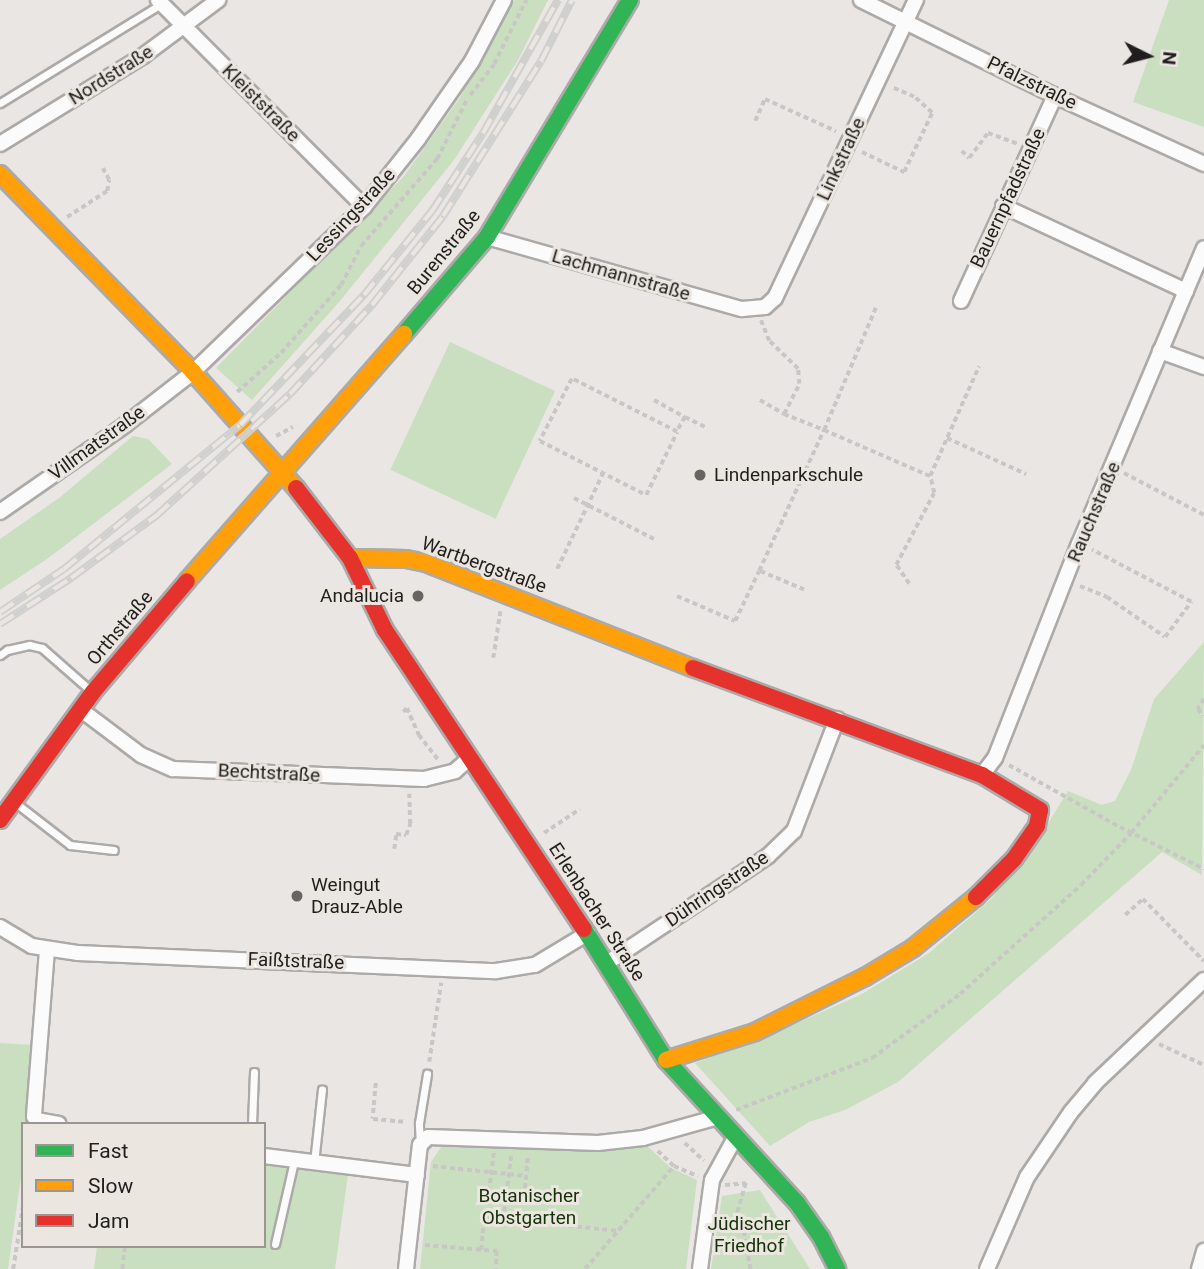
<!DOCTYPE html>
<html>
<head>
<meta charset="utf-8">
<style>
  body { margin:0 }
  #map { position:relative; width:1204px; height:1269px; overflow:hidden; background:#e9e6e4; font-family:Roboto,sans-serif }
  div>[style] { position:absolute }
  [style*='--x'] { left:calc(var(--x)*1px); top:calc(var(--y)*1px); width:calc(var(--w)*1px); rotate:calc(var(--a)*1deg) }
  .green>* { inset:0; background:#c9dfbf; transform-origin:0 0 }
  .path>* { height:3.5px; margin-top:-1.75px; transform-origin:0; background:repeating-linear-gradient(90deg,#c8c7c6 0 5px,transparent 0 8.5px) }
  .roads { filter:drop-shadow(2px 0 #acaaa8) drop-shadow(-2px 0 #acaaa8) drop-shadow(0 2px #acaaa8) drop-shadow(0 -2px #acaaa8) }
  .lane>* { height:7px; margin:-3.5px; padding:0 3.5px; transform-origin:3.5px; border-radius:3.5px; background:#fcfbfb }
  .street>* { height:14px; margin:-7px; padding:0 7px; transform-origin:7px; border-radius:7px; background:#fcfbfb }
  .fast>* { height:16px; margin:-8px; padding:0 8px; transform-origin:8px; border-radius:8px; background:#30b455 }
  .slow>* { height:16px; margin:-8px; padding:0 8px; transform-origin:8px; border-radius:8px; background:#ff9f0a }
  .jam>* { height:16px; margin:-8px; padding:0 8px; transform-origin:8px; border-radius:8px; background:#e5322d }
  .rail>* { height:8px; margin-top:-4px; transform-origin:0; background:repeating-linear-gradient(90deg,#ece6e1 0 16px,#d0d0cf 0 32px); box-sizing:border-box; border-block:2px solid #d0d0cf }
  .dots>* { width:19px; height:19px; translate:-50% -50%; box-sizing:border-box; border:4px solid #ece6e1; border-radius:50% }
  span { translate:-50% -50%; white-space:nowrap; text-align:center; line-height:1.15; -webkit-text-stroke:6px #ece6e1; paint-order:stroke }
  .street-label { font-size:19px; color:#211f1d }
  .poi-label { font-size:19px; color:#211f1d }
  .left { translate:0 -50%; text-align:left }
  .right { translate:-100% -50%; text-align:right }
  .park-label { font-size:19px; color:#153308 }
  .legend { position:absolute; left:21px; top:1122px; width:245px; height:126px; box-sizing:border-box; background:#ece6e1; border:2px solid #9b9693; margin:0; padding:9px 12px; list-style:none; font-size:21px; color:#211f1d }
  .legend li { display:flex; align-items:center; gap:14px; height:35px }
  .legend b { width:35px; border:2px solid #9b9693 }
  .north { position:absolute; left:1113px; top:21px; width:70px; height:70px; -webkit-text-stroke:5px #ece6e1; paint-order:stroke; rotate:96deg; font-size:19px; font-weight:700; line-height:28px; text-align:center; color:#211f1d }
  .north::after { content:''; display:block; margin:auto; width:24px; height:32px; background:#211f1d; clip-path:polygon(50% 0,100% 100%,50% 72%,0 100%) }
</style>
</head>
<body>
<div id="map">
  <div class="green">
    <i style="clip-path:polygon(513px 0,548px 0,518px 60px,454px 160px,340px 301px,252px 400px,216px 368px,404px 176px,459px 99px)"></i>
    <i style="clip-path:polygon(1169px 0,1204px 0,1204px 127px,1133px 102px)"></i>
    <i style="left:450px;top:342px;width:116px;height:141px;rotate:25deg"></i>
    <i style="clip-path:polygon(133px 436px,148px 439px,172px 464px,47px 559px,0 590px,0 539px,59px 498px)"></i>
    <i style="clip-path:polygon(1204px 642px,1202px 875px,1162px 852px,898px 1082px,845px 1110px,809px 1122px,770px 1146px,695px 1063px,766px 1037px,862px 994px,929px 953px,991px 899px,1037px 841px,1068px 791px,1102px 805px,1115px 801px,1131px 770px,1154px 699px)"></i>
    <i style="clip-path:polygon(0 1043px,33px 1045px,28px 1124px,23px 1124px,23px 1163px,8px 1269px,0 1269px)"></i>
    <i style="clip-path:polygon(444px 1143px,645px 1144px,671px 1168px,697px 1180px,686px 1269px,420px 1269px,431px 1162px)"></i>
    <i style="clip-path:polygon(264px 1163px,348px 1174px,335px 1269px,94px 1269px,97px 1246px,264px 1246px)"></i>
    <i style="clip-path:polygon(760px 1190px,810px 1269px,711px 1269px,722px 1196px)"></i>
  </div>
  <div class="path">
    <i style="--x:470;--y:95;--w:39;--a:-52"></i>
    <i style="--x:494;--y:64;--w:72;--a:-63.4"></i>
    <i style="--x:755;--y:121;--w:24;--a:-66"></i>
    <i style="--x:765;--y:99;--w:78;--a:24.3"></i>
    <i style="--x:962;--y:151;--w:10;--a:45"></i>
    <i style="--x:969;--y:158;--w:31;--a:-53"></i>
    <i style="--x:988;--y:133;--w:33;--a:20"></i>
    <i style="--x:862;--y:152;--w:47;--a:25.5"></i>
    <i style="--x:904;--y:172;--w:65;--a:-64.6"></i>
    <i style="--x:932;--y:113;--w:24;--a:-138"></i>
    <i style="--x:914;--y:97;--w:25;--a:-157"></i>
    <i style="--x:67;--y:217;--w:48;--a:-33"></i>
    <i style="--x:107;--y:191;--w:11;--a:-80"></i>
    <i style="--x:109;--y:180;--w:13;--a:-119"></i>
    <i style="--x:237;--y:392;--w:59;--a:-41.6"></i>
    <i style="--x:281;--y:353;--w:91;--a:-48.6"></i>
    <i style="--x:341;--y:285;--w:44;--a:-62.9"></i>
    <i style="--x:361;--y:246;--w:116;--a:-48.9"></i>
    <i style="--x:437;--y:159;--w:65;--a:-63.4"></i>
    <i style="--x:654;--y:400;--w:35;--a:29"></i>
    <i style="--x:685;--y:417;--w:17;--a:118"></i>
    <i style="--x:677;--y:432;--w:118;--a:-153.2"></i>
    <i style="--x:572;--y:379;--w:70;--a:117.3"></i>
    <i style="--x:540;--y:441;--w:119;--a:27"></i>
    <i style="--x:646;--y:495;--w:70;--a:-63.8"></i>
    <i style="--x:760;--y:400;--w:28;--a:30"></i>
    <i style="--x:784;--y:414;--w:34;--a:-63"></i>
    <i style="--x:799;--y:384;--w:15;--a:-94"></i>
    <i style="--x:798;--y:369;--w:40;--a:-136"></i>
    <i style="--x:769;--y:341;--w:22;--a:-112"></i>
    <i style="--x:784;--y:414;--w:43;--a:21.8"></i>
    <i style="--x:824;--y:430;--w:134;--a:-67.1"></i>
    <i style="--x:685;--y:417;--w:25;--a:26"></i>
    <i style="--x:276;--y:436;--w:19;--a:-28"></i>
    <i style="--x:947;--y:438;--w:87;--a:24.5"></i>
    <i style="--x:1124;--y:473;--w:90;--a:27.7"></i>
    <i style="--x:574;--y:498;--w:90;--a:27.1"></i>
    <i style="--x:557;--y:569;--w:106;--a:-64.4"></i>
    <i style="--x:909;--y:584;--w:23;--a:-124"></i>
    <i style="--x:896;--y:565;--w:81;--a:-62.2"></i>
    <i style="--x:934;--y:493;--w:17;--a:-103"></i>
    <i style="--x:1080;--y:586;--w:29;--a:22"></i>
    <i style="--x:1107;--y:597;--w:70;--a:34.6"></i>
    <i style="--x:1165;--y:637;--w:44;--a:-53.4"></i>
    <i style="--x:1191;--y:602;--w:112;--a:-152.3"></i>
    <i style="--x:804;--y:590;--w:49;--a:-157.1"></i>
    <i style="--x:759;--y:571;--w:155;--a:-65.3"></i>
    <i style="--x:824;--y:430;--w:116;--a:23.5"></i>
    <i style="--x:930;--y:476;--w:120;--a:-66"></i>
    <i style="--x:677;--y:596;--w:63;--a:23.3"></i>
    <i style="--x:735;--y:621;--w:55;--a:-64.4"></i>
    <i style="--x:493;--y:658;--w:47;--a:-81.3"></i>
    <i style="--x:1204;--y:699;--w:12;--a:121"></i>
    <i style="--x:1198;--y:709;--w:9;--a:49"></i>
    <i style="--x:403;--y:712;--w:6;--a:-45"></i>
    <i style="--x:407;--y:708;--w:30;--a:66"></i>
    <i style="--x:419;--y:735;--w:33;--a:52"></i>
    <i style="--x:1009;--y:765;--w:127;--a:29.2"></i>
    <i style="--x:1120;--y:827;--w:94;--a:26.6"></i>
    <i style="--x:544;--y:833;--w:43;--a:-33.7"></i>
    <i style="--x:394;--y:849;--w:15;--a:-82"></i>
    <i style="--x:396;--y:834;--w:10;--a:6"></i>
    <i style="--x:406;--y:835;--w:12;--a:-70"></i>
    <i style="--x:410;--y:824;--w:30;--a:-92"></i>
    <i style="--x:1125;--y:915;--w:24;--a:-42"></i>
    <i style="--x:1143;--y:899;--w:87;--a:45.5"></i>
    <i style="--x:1159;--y:1044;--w:50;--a:25"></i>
    <i style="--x:429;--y:1062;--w:80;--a:-81.4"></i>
    <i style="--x:376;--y:1083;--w:36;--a:95"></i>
    <i style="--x:373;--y:1119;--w:34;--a:5"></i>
    <i style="--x:736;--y:1110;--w:146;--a:-20.9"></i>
    <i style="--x:872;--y:1058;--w:109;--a:-36"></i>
    <i style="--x:960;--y:994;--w:163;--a:-42"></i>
    <i style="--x:1081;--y:885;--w:72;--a:-46.1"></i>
    <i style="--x:1131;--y:833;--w:114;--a:-50.3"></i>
    <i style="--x:685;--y:1143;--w:26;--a:43"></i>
    <i style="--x:658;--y:1151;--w:22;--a:43"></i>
    <i style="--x:674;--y:1166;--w:26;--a:23"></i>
    <i style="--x:494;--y:1153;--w:40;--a:97.1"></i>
    <i style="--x:489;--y:1193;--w:35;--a:7"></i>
    <i style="--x:524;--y:1197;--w:43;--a:-84.7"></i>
    <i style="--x:433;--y:1166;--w:94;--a:6.1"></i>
    <i style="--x:725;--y:1185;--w:21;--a:-5"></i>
    <i style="--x:746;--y:1183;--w:36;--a:106"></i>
    <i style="--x:736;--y:1218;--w:12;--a:70"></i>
    <i style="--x:740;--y:1229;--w:4;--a:27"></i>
    <i style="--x:744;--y:1231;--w:39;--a:80"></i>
    <i style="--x:503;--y:1220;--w:64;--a:-82.9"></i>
    <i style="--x:425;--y:1245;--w:72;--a:4.8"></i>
    <i style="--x:497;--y:1251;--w:18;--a:93"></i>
    <i style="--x:481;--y:1250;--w:33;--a:-85"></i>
    <i style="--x:484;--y:1217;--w:136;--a:5.9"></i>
    <i style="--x:13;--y:1269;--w:65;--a:-81.1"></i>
    <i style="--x:122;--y:1269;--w:23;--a:-83"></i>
    <i style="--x:585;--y:1269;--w:136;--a:-49.2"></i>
  </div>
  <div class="roads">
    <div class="lane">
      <i style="--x:0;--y:103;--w:189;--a:-31.6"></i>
      <i style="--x:0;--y:655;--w:9;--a:-36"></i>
      <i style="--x:7;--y:650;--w:23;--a:-13"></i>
      <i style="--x:29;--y:645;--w:13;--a:13"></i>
      <i style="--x:42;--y:648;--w:67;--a:41.3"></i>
      <i style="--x:17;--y:804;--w:67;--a:37.7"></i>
      <i style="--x:70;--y:845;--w:44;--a:6.5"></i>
      <i style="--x:252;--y:1124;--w:52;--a:-87.8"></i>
      <i style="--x:420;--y:1145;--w:22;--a:-93"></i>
      <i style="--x:419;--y:1123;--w:50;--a:-80.7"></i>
      <i style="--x:314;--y:1163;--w:74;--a:-83.8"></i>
      <i style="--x:275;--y:1244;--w:85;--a:-77.1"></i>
    </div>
    <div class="street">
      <i style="--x:158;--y:0;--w:292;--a:45.1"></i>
      <i style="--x:861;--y:0;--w:216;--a:26.3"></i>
      <i style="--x:1055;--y:96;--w:164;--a:24.5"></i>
      <i style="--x:0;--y:144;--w:168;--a:-31.6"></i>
      <i style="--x:143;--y:56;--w:94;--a:-36.7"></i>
      <i style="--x:1003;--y:206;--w:202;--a:24.9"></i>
      <i style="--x:487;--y:237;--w:265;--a:15.8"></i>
      <i style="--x:742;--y:309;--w:23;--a:-5"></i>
      <i style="--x:765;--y:307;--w:13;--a:-42"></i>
      <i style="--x:775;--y:298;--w:330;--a:-64.7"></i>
      <i style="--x:961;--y:301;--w:226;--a:-65.4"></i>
      <i style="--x:1160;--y:351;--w:47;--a:20"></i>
      <i style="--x:0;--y:512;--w:152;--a:-34.8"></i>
      <i style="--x:125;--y:425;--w:86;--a:-37.9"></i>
      <i style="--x:193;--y:372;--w:238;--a:-44"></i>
      <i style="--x:364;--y:207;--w:87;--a:-51.5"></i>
      <i style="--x:418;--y:139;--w:95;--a:-55.3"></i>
      <i style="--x:472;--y:61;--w:69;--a:-62.3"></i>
      <i style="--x:80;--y:709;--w:76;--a:37"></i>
      <i style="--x:141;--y:755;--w:35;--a:24"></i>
      <i style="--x:173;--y:769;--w:251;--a:2.3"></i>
      <i style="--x:424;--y:779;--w:32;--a:-14"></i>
      <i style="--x:455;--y:771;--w:20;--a:-41"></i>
      <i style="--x:982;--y:775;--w:21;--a:-53"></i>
      <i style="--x:995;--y:758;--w:230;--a:-68.6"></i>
      <i style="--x:1079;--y:544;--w:321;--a:-67.1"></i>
      <i style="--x:0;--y:927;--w:37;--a:31"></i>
      <i style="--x:32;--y:946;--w:47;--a:8.7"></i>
      <i style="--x:78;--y:953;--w:418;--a:2.5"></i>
      <i style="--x:496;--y:971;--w:39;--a:-9"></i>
      <i style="--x:535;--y:965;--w:62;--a:-31.1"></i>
      <i style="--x:47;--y:950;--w:167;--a:94.5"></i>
      <i style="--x:34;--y:1116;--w:4;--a:63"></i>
      <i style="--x:36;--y:1120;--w:23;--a:10"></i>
      <i style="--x:607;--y:963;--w:193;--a:-33.6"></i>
      <i style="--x:768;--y:856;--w:36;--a:-44"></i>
      <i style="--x:794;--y:831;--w:120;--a:-69"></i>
      <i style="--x:264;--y:1156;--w:154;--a:7.1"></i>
      <i style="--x:406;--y:1269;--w:125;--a:-83.6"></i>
      <i style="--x:420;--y:1145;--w:11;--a:-45"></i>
      <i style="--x:428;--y:1137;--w:170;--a:2"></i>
      <i style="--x:598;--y:1143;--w:45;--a:-6.3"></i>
      <i style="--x:643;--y:1138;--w:78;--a:-15.6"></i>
      <i style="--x:700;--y:1269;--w:90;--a:-82.3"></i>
      <i style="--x:712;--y:1180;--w:50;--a:-61.4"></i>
      <i style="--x:987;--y:1269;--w:100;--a:-66.5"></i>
      <i style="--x:1027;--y:1177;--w:78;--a:-55.9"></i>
      <i style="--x:1071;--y:1112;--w:38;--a:-50"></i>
      <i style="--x:1095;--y:1083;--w:150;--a:-43.4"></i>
      <i style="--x:1199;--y:1269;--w:19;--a:-74"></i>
    </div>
    <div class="fast">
      <i style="--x:404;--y:334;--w:128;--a:-49.4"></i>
      <i style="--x:487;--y:237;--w:277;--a:-58.9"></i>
      <i style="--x:584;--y:929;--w:155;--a:58"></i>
      <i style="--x:666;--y:1060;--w:194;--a:47.5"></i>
      <i style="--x:797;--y:1203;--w:42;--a:54.8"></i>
      <i style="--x:821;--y:1237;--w:36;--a:63"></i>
    </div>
    <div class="slow">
      <i style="--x:0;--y:174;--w:277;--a:45.7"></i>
      <i style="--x:193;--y:372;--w:155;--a:48.4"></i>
      <i style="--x:350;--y:558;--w:56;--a:1"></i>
      <i style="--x:406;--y:559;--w:20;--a:11"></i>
      <i style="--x:426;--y:563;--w:287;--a:21.5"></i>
      <i style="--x:187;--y:581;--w:329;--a:-48.7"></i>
      <i style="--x:666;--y:1060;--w:93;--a:-17.5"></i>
      <i style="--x:755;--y:1032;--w:123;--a:-26.6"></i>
      <i style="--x:865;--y:977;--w:56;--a:-31.1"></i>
      <i style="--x:913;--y:948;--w:81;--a:-39"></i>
    </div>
    <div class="jam">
      <i style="--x:296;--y:488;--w:88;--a:52.4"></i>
      <i style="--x:350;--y:558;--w:80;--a:64.1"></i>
      <i style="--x:385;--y:630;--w:359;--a:56.4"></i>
      <i style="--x:693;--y:668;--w:308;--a:20.3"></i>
      <i style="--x:982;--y:775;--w:68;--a:31.1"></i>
      <i style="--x:1040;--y:810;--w:16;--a:101"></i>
      <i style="--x:1037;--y:826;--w:40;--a:124.9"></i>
      <i style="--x:1014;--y:859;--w:54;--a:135"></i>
      <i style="--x:0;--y:820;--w:158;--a:-54"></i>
      <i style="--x:93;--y:692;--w:145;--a:-49.7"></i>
    </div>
  </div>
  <div class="rail">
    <i style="--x:0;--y:612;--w:77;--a:-33.9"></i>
    <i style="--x:64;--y:569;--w:227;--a:-39.3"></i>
    <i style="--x:240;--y:425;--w:180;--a:-46.4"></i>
    <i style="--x:364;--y:295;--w:108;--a:-51"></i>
    <i style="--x:432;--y:211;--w:93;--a:-56.8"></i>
    <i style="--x:483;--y:133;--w:153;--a:-60.6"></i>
    <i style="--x:0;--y:624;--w:85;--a:-32.9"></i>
    <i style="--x:71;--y:578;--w:107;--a:-36.2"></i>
    <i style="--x:157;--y:515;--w:180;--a:-42.3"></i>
    <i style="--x:290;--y:394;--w:121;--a:-47.3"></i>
    <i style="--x:372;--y:305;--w:114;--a:-51.4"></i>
    <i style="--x:443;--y:216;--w:183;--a:-57.7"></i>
    <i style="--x:541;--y:61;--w:68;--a:-63.1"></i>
  </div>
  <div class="dots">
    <i style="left:700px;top:475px;background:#676563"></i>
    <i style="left:418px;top:596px;background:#676563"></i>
    <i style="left:297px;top:896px;background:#676563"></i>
  </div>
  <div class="street-label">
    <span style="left:111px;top:75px;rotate:-32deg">Nordstraße</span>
    <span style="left:1032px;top:83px;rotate:26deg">Pfalzstraße</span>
    <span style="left:261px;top:103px;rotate:45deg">Kleiststraße</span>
    <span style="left:841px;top:159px;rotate:-65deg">Linkstraße</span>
    <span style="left:1008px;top:198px;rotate:-65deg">Bauernpfadstraße</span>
    <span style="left:351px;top:215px;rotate:-47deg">Lessingstraße</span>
    <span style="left:444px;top:252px;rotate:-51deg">Burenstraße</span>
    <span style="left:621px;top:275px;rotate:16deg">Lachmannstraße</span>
    <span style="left:97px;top:443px;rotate:-36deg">Villmatstraße</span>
    <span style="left:1094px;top:512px;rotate:-67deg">Rauchstraße</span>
    <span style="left:484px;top:565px;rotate:20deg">Wartbergstraße</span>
    <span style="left:120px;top:628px;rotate:-50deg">Orthstraße</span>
    <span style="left:269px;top:773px;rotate:3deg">Bechtstraße</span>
    <span style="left:717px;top:889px;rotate:-34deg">Dühringstraße</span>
    <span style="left:597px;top:912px;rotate:57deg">Erlenbacher Straße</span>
    <span style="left:296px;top:961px;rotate:2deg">Faißtstraße</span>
  </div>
  <div class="poi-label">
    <span class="left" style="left:714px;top:475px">Lindenparkschule</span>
    <span class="right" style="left:404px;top:596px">Andalucia</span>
    <span class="left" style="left:311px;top:896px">Weingut<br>Drauz-Able</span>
  </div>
  <div class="park-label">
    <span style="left:529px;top:1207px">Botanischer<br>Obstgarten</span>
    <span style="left:749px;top:1235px">Jüdischer<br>Friedhof</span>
  </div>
  <ul class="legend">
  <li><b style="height:9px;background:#30b455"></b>Fast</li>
  <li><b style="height:9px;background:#ff9f0a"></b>Slow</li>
  <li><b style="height:9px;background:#e5322d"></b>Jam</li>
  </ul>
  <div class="north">N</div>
</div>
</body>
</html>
